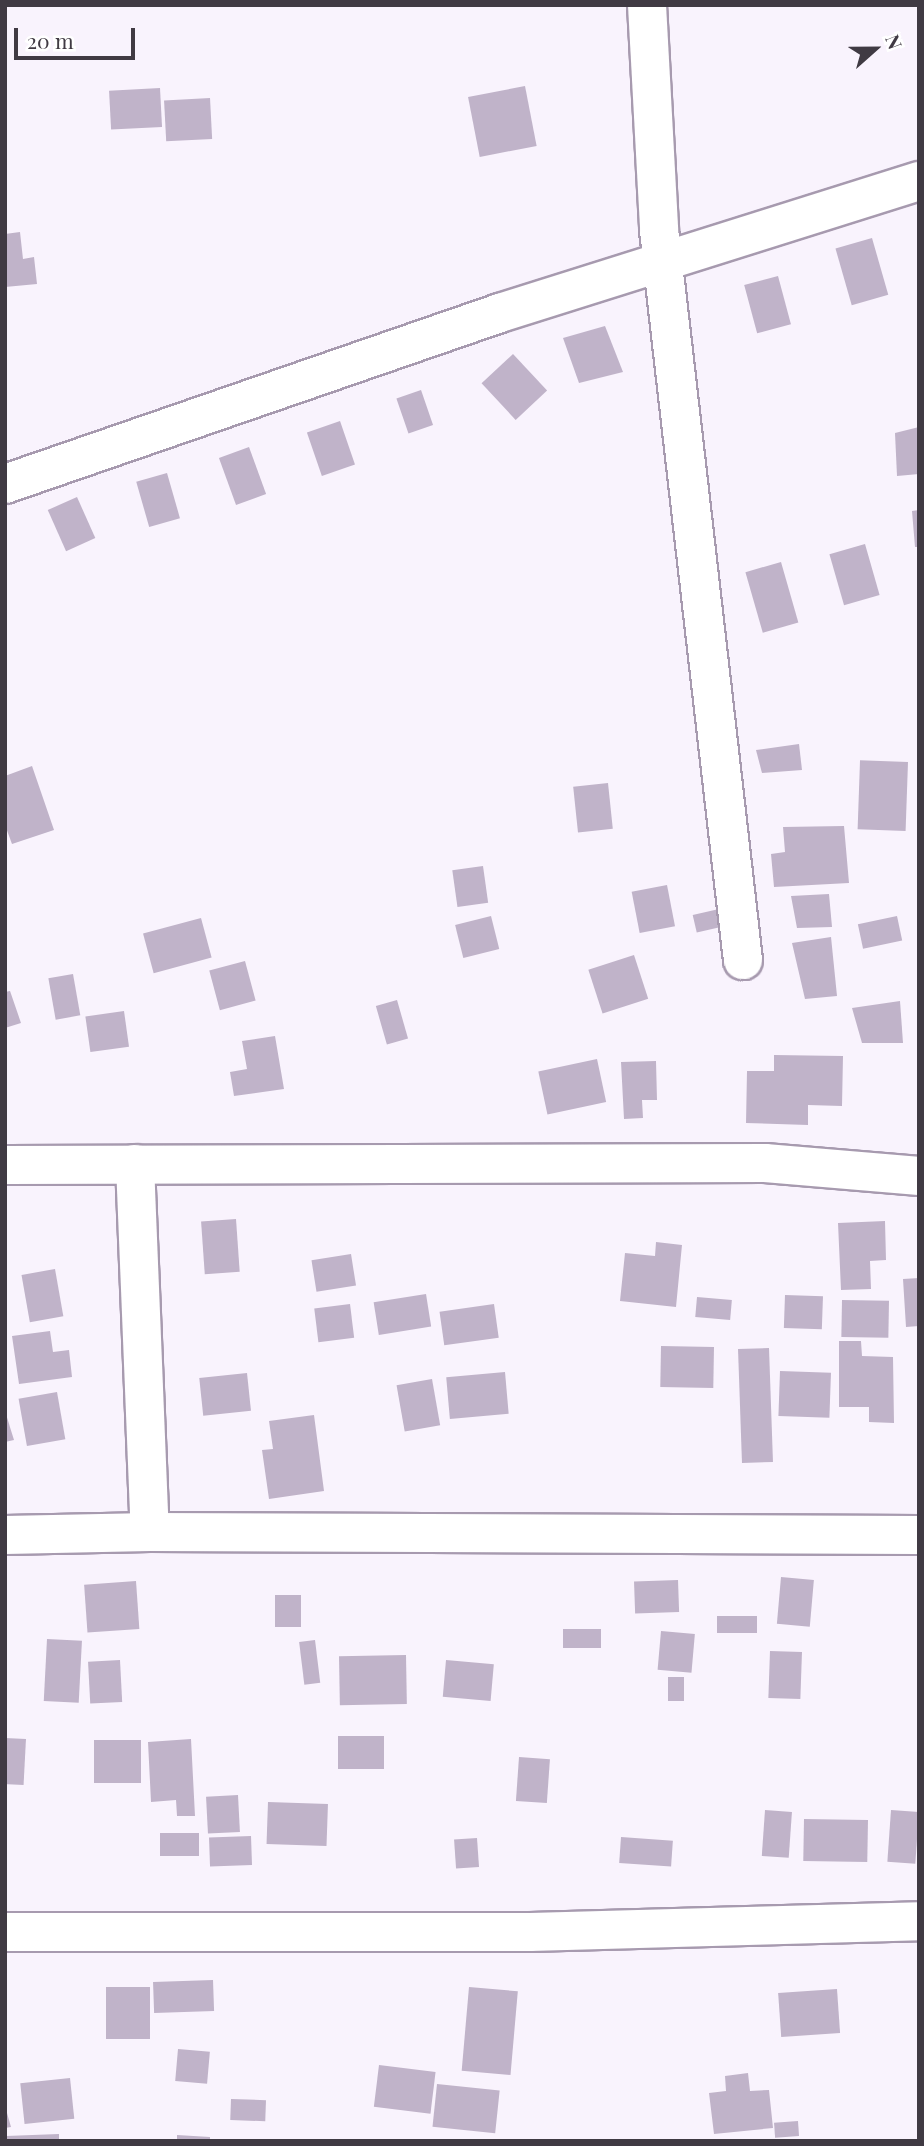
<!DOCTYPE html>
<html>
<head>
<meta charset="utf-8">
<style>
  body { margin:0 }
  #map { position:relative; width:924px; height:2146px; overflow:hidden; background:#f9f3fd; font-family:"Playfair Display",serif }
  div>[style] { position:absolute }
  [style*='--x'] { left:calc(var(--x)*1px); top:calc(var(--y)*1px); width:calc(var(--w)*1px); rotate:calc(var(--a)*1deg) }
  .building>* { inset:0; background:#c0b3c9; transform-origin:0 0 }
  .roads { filter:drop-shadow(2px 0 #a79aaf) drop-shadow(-2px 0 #a79aaf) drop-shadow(0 2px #a79aaf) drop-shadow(0 -2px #a79aaf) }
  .minor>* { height:38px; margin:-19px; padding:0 19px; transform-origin:19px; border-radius:19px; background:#fff }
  span { translate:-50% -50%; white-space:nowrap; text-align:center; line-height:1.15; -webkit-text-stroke:6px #fff; paint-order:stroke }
  .frame { position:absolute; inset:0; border:7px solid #403a43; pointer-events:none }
  .north { position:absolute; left:840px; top:14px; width:70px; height:70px; -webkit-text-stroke:5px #fff; paint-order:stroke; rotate:69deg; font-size:19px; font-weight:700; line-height:28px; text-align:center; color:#403a43 }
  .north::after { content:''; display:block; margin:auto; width:24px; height:32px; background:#403a43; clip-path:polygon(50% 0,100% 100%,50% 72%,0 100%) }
  .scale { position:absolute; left:14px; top:28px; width:121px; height:32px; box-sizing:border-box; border:4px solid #403a43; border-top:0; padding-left:9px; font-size:21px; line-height:24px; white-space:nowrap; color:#403a43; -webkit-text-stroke:5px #fff; paint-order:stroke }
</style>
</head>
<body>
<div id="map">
  <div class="building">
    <i style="left:525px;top:86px;width:61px;height:58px;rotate:79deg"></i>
    <i style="left:160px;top:88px;width:39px;height:51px;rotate:87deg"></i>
    <i style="left:210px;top:98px;width:41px;height:46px;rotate:87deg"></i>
    <i style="clip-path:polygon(20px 232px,23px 259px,34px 257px,37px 284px,5px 287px,5px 234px)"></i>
    <i style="left:872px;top:238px;width:59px;height:38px;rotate:74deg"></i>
    <i style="left:778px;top:276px;width:50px;height:35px;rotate:75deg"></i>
    <i style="clip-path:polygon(605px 326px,623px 372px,579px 383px,563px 338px)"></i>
    <i style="left:513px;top:354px;width:50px;height:43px;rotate:47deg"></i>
    <i style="left:421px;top:390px;width:37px;height:26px;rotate:71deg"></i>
    <i style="left:340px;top:421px;width:46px;height:35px;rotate:71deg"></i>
    <i style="clip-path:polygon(919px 427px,919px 474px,897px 476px,895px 433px)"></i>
    <i style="left:249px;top:447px;width:50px;height:32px;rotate:70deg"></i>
    <i style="left:167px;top:473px;width:47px;height:32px;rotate:74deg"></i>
    <i style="left:77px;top:497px;width:45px;height:32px;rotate:66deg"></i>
    <i style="clip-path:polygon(919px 510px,919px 547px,915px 547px,912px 511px)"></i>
    <i style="left:865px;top:544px;width:53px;height:37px;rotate:74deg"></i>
    <i style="left:781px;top:562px;width:63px;height:37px;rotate:74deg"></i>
    <i style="clip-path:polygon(799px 744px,802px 770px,762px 773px,756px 750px)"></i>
    <i style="left:908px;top:762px;width:69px;height:48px;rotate:92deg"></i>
    <i style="clip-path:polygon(32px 766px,54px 830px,12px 844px,5px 825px,5px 776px)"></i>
    <i style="left:608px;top:783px;width:46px;height:35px;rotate:84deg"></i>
    <i style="clip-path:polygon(844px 826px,849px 883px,774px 887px,771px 854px,785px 852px,783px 827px)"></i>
    <i style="left:483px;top:866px;width:37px;height:31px;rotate:82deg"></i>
    <i style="left:667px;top:885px;width:42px;height:36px;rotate:79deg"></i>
    <i style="clip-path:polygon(829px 894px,832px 927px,797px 928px,791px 896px)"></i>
    <i style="left:719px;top:909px;width:18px;height:27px;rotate:77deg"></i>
    <i style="left:491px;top:916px;width:34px;height:37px;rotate:76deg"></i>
    <i style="left:897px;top:916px;width:25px;height:40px;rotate:78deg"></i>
    <i style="left:201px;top:918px;width:41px;height:60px;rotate:75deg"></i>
    <i style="clip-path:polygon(831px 937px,837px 996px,805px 999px,792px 943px)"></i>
    <i style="left:634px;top:955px;width:46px;height:48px;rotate:72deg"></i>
    <i style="left:245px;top:961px;width:41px;height:37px;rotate:75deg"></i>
    <i style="left:73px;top:974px;width:42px;height:25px;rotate:80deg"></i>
    <i style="clip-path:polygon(10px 991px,21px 1023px,5px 1028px,5px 992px)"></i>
    <i style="left:397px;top:1000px;width:40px;height:22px;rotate:74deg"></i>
    <i style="clip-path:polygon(900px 1001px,903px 1043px,862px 1043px,852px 1008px)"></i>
    <i style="left:124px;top:1011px;width:36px;height:39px;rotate:82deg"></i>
    <i style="clip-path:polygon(275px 1036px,284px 1089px,234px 1096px,230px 1072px,247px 1069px,242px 1041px)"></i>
    <i style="clip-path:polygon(774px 1055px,843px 1056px,842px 1106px,808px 1105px,808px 1125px,746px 1123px,747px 1071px,774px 1071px)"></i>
    <i style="left:597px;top:1059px;width:44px;height:60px;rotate:78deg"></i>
    <i style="clip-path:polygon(656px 1061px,657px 1100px,642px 1100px,643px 1118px,624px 1119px,621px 1062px)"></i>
    <i style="left:236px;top:1219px;width:53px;height:35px;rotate:86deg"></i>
    <i style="clip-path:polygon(885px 1221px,886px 1260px,870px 1261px,871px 1289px,841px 1290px,838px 1223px)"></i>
    <i style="clip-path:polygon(656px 1242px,682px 1245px,676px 1307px,620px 1301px,625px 1253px,655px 1256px)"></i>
    <i style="left:351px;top:1254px;width:32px;height:40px;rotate:81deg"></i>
    <i style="left:55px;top:1269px;width:48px;height:34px;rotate:80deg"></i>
    <i style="clip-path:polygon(919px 1278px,919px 1326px,906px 1327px,903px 1279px)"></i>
    <i style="left:426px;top:1294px;width:33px;height:53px;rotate:81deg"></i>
    <i style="left:785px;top:1295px;width:38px;height:33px;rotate:2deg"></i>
    <i style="left:697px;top:1297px;width:35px;height:20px;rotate:5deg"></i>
    <i style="left:842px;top:1300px;width:47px;height:37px;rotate:1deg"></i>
    <i style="left:350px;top:1304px;width:34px;height:36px;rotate:83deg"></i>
    <i style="left:494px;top:1304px;width:34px;height:55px;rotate:82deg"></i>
    <i style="clip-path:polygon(50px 1331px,53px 1352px,69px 1350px,72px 1377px,19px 1384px,12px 1336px)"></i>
    <i style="clip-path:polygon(839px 1341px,861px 1341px,862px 1356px,893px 1357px,894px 1423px,869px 1422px,869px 1407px,839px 1407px)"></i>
    <i style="left:661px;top:1346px;width:53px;height:41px;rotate:1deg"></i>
    <i style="left:769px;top:1348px;width:114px;height:31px;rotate:88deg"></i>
    <i style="left:780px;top:1371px;width:51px;height:45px;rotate:2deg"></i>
    <i style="left:505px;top:1372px;width:42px;height:59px;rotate:85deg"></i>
    <i style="left:247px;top:1373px;width:38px;height:48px;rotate:84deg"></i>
    <i style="left:432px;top:1379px;width:47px;height:36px;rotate:80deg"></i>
    <i style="left:57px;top:1392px;width:48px;height:39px;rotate:80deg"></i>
    <i style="clip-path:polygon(5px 1411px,14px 1440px,5px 1442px)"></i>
    <i style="clip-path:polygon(314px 1415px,324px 1491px,269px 1499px,262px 1450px,273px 1449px,269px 1421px)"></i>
    <i style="left:781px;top:1577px;width:33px;height:47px;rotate:5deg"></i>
    <i style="left:678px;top:1580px;width:32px;height:44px;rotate:88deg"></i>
    <i style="left:136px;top:1581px;width:48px;height:52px;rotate:86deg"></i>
    <i style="left:275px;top:1595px;width:26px;height:32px"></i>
    <i style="left:757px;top:1616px;width:17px;height:40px;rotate:90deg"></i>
    <i style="left:601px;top:1629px;width:19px;height:38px;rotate:90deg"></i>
    <i style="left:661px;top:1631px;width:34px;height:39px;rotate:5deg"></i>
    <i style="left:47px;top:1639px;width:35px;height:62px;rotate:3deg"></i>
    <i style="left:315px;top:1640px;width:43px;height:16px;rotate:83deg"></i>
    <i style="left:770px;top:1651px;width:32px;height:47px;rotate:2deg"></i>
    <i style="left:406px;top:1655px;width:49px;height:67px;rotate:89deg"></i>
    <i style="left:120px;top:1660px;width:42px;height:32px;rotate:87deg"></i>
    <i style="left:446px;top:1660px;width:48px;height:37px;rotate:5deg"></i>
    <i style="left:668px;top:1677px;width:16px;height:24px"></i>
    <i style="left:384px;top:1736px;width:33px;height:46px;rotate:90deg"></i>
    <i style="left:5px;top:1738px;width:21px;height:46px;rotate:3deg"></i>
    <i style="clip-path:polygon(191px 1739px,195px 1816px,177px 1816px,176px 1800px,151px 1802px,148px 1742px)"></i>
    <i style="left:94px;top:1740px;width:47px;height:43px"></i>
    <i style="left:519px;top:1757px;width:31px;height:44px;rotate:4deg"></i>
    <i style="left:238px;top:1795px;width:37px;height:32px;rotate:87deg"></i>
    <i style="left:268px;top:1802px;width:60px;height:42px;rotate:2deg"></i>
    <i style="left:765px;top:1810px;width:27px;height:46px;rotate:4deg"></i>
    <i style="left:891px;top:1810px;width:28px;height:52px;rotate:4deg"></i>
    <i style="left:804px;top:1819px;width:64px;height:42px;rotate:1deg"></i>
    <i style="left:160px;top:1833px;width:39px;height:23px"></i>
    <i style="left:251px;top:1836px;width:29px;height:42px;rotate:88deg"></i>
    <i style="left:621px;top:1837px;width:52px;height:26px;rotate:4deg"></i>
    <i style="left:477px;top:1838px;width:29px;height:23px;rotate:86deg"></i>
    <i style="left:213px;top:1980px;width:31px;height:60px;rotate:88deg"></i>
    <i style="left:106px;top:1987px;width:44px;height:52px"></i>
    <i style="left:469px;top:1987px;width:49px;height:84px;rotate:5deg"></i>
    <i style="left:837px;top:1989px;width:44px;height:59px;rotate:86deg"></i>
    <i style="left:178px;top:2049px;width:32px;height:32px;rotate:5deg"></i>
    <i style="left:379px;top:2065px;width:57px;height:42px;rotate:7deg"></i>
    <i style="clip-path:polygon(748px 2073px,750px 2091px,769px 2090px,773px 2128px,714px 2134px,709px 2093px,726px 2091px,725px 2076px)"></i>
    <i style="left:70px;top:2078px;width:41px;height:50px;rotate:84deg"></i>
    <i style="left:437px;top:2084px;width:63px;height:43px;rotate:6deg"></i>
    <i style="left:231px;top:2099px;width:35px;height:21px;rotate:2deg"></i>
    <i style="clip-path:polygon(5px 2106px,11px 2127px,5px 2128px)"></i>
    <i style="left:798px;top:2121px;width:15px;height:24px;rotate:86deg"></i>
    <i style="clip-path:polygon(59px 2134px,59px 2141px,7px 2141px,6px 2136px)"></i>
    <i style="clip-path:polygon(177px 2135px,210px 2137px,210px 2141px,177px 2141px)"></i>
  </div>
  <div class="roads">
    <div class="minor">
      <i style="--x:647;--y:5;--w:225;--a:86.9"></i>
      <i style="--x:659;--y:230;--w:735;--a:83.44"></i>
      <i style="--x:5;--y:484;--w:524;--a:-19.06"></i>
      <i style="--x:500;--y:313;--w:439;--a:-17.5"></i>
      <i style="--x:135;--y:1164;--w:368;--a:87.7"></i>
      <i style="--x:5;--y:1165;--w:760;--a:-0.15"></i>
      <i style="--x:765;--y:1163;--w:155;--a:4.8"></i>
      <i style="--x:5;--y:1535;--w:145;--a:-1.2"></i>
      <i style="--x:150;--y:1532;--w:769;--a:0.22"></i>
      <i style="--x:5;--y:1932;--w:525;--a:0"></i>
      <i style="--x:530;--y:1932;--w:389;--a:-1.6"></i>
    </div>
  </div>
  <div class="frame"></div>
  <div class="north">N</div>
  <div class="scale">20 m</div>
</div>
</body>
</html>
